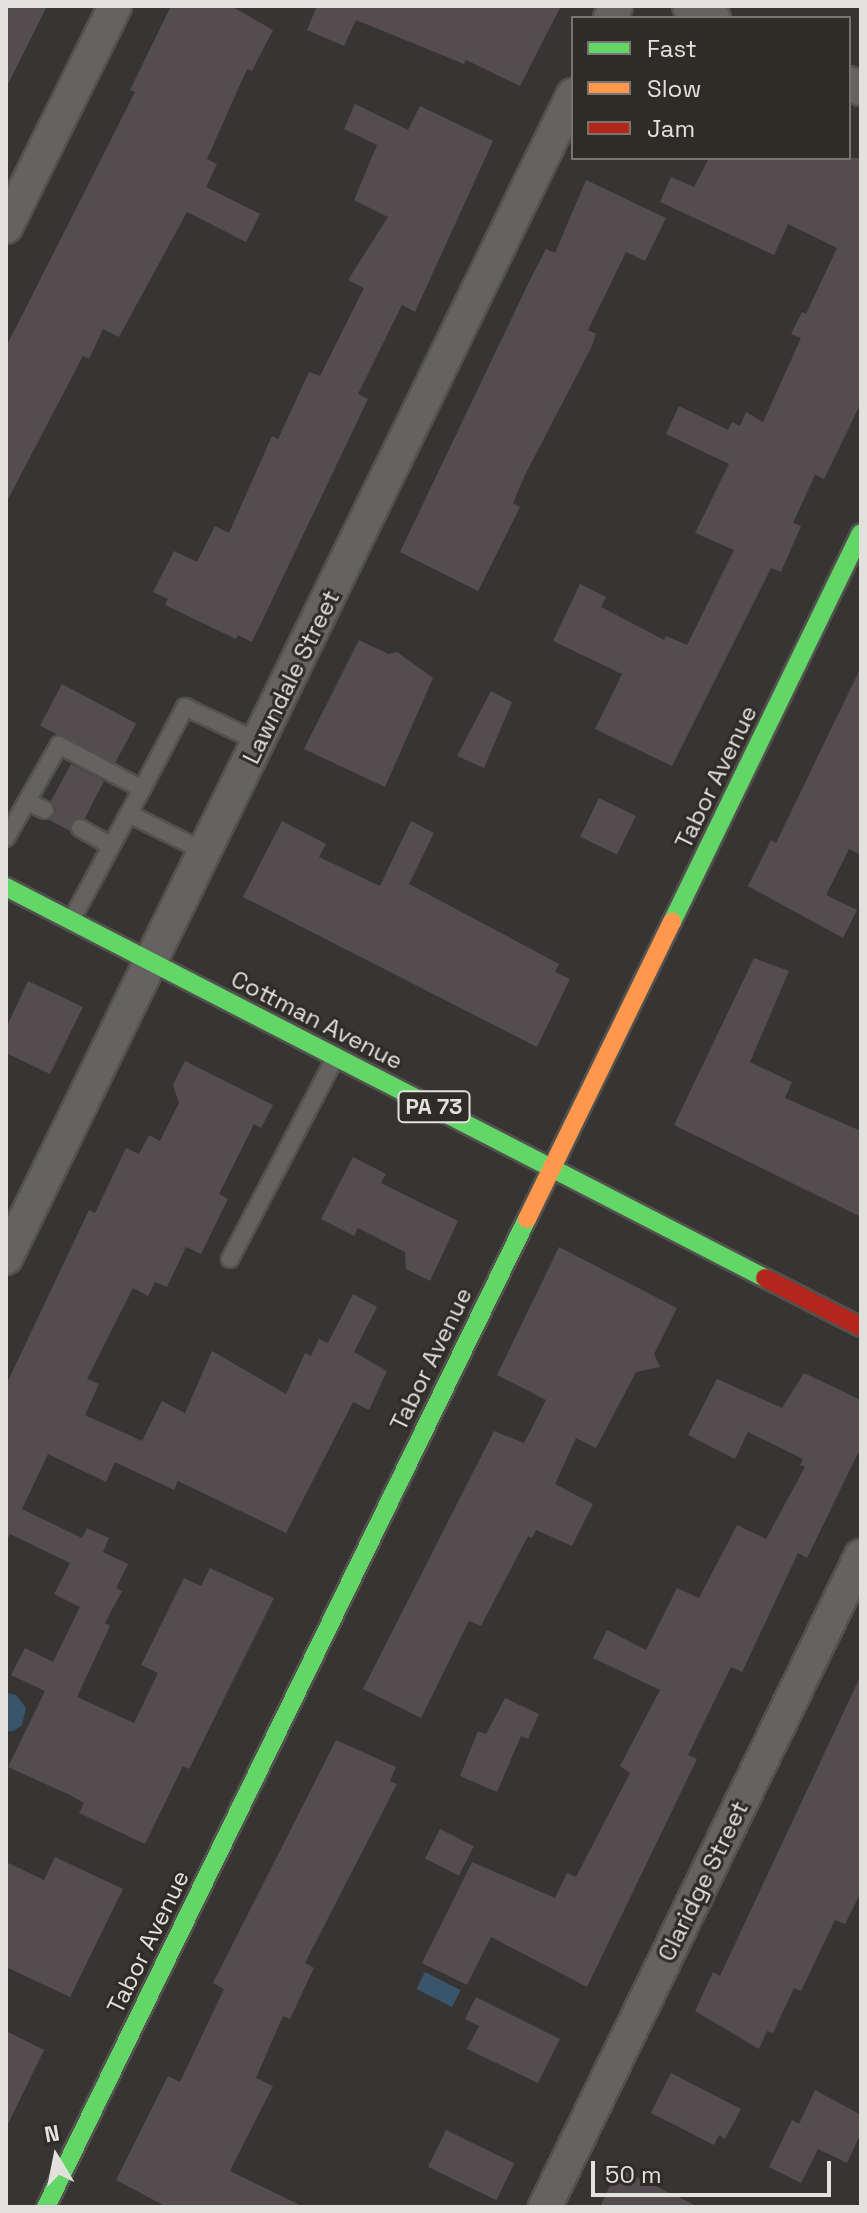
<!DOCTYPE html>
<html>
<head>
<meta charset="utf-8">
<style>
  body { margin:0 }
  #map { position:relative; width:867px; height:2213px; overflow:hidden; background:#373533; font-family:"Space Grotesk",sans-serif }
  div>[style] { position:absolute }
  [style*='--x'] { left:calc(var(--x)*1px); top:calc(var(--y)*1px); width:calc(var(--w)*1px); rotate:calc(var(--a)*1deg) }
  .water>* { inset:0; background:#39556b; transform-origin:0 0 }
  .building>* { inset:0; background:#544c4e; transform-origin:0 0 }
  .roads { filter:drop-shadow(2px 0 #52514e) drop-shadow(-2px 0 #52514e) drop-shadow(0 2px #52514e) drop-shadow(0 -2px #52514e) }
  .lane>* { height:16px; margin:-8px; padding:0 8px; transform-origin:8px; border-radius:8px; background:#646361 }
  .street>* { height:32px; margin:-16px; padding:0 16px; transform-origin:16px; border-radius:16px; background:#646361 }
  .fast>* { height:18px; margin:-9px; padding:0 9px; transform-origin:9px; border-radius:9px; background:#63d668 }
  .slow>* { height:18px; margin:-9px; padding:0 9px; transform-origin:9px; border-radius:9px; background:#ff974d }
  .jam>* { height:18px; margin:-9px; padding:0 9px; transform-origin:9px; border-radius:9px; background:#b3261e }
  span { translate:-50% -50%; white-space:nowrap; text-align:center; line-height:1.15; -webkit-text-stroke:6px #2f2c28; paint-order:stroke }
  .shield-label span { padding:2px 6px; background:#2f2c28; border:2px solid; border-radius:6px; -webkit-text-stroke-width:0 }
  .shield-label { font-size:22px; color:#e3e1de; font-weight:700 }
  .street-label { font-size:24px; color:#e3e1de }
  .frame { position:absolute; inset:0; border:8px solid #e3e1de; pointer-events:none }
  .legend { position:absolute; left:571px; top:16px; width:280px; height:144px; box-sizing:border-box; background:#2f2c28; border:2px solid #777471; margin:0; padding:10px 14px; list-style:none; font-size:24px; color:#e3e1de }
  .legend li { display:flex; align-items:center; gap:16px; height:40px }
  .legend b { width:40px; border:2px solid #777471 }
  .north { position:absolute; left:16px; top:2117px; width:80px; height:80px; -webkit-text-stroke:6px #2f2c28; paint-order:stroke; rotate:350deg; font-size:22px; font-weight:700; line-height:32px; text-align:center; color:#e3e1de }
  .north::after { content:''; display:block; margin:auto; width:28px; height:36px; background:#e3e1de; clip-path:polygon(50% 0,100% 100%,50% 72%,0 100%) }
  .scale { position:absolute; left:591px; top:2161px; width:240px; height:36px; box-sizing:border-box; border:4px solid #e3e1de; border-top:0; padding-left:10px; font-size:24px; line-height:28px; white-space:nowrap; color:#e3e1de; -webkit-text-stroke:6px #2f2c28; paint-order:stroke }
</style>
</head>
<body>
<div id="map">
  <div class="water">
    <i style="clip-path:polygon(6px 1693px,16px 1695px,26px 1708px,22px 1725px,14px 1731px,6px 1731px)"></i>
    <i style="left:425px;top:1972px;width:40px;height:19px;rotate:27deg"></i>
  </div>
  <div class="building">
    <i style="clip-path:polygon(6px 6px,47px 6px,6px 88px)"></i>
    <i style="clip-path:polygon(171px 6px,231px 6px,273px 30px,252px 71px,247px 69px,207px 159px,217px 164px,206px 187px,260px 214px,246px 242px,187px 212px,119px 337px,103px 329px,89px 359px,83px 356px,6px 503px,6px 347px,135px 92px,130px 90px)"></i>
    <i style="clip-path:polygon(317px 6px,561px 6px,520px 86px,466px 60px,464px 64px,356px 20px,344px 46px,307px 30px)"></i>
    <i style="clip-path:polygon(355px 104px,408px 130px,420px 106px,493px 141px,415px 312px,402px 305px,358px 394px,368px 399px,252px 642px,238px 635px,236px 639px,165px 605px,168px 599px,153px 592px,174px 551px,197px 562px,215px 526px,229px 533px,272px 436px,278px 439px,309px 372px,320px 376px,364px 288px,348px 280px,388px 217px,354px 200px,377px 145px,344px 129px)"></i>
    <i style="clip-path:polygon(709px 158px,861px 158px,861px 403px,824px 479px,815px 475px,793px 523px,801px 526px,781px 572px,771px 568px,672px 766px,595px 729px,622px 674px,553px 641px,580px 584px,606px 597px,601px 607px,664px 640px,666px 636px,687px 645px,734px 550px,695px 533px,729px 464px,666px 434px,679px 406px,728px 430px,732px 422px,740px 426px,746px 412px,763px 422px,801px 338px,791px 334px,802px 312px,806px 314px,837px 248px,788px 224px,774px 255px,660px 202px,671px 177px,694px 187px)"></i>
    <i style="clip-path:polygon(586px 180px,666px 218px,645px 261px,626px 252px,588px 330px,596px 334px,591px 348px,525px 475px,513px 503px,520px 507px,478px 591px,400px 552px,528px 284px,546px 249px,555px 253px)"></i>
    <i style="clip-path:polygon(359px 640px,388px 654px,397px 652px,433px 678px,385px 787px,304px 749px)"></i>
    <i style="clip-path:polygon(861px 667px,861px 855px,849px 849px,826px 895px,857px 910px,843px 938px,748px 886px,771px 840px,776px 843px)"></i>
    <i style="left:62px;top:684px;width:84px;height:47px;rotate:28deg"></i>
    <i style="clip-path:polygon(491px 691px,512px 702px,484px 768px,457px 756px)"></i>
    <i style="clip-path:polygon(71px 764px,104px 781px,85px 818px,74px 819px,70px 831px,49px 820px,56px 810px,51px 801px)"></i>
    <i style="left:599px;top:798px;width:41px;height:43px;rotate:26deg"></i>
    <i style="clip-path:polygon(282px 821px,326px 844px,319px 857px,380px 886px,411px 821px,434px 833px,409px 884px,559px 964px,555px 972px,570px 979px,537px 1047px,243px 897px)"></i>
    <i style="clip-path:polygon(754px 958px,789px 971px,750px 1062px,792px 1082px,785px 1098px,861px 1131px,861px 1217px,674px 1125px)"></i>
    <i style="clip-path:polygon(28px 981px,83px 1007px,50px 1074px,6px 1053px,6px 1028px)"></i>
    <i style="clip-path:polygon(185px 1061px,273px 1105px,261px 1128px,254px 1124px,219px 1194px,228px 1199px,201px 1254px,186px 1247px,167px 1287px,155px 1282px,148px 1296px,133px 1288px,87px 1379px,99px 1384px,85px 1415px,142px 1441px,162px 1401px,185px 1413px,212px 1351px,286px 1394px,305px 1353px,311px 1356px,319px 1339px,328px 1343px,353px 1294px,377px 1307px,354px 1352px,387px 1371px,369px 1410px,353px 1402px,286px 1533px,178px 1481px,174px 1490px,115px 1462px,106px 1482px,48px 1454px,22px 1509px,82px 1538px,87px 1528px,109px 1538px,103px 1552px,128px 1564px,116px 1588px,122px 1591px,105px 1623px,110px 1626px,77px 1697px,134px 1723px,158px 1673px,141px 1665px,184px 1578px,201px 1586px,210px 1568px,274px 1598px,189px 1769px,183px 1766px,145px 1844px,79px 1813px,84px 1803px,70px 1795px,8px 1767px,45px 1691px,11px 1675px,25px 1648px,53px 1662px,80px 1607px,54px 1594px,70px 1563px,10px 1534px,6px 1541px,6px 1385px,89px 1210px,95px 1213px,126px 1148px,139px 1154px,149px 1135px,160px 1141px,179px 1103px,173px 1085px)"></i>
    <i style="clip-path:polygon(353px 1157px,386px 1174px,381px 1183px,458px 1221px,430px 1281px,406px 1269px,405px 1252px,358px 1228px,354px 1236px,321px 1219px)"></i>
    <i style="clip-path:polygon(559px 1247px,677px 1308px,654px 1354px,660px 1367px,636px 1372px,596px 1448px,576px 1438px,555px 1484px,593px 1504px,572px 1546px,536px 1530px,532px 1538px,528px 1536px,481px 1626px,469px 1621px,421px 1718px,363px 1689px,494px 1431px,524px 1443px,546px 1400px,497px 1375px)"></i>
    <i style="clip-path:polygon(804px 1373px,861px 1400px,861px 1447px,807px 1558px,798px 1553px,742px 1672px,731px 1667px,688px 1755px,697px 1759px,587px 1987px,491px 1937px,467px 1985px,422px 1963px,472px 1862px,555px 1898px,567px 1873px,576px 1877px,630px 1773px,620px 1766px,660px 1690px,593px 1658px,607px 1630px,646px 1650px,677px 1588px,699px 1598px,737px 1525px,766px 1539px,805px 1467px,800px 1465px,803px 1459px,748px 1432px,735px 1459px,688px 1435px,717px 1379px,782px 1408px)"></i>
    <i style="clip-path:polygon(861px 1675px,861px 1892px,845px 1924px,835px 1920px,801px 1991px,794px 1988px,773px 2033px,767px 2031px,759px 2049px,695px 2011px,713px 1972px,720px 1976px)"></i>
    <i style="clip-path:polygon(505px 1698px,539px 1714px,528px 1739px,521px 1736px,497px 1792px,460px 1776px,478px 1731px,486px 1734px)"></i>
    <i style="clip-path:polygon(336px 1740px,396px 1767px,390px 1781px,397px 1784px,305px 1963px,314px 1968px,290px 2019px,283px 2016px,256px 2078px,273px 2086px,230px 2171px,304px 2207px,167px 2207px,116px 2180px,168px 2076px,180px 2082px,224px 1989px,213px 1983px)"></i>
    <i style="left:440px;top:1829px;width:38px;height:33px;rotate:27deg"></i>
    <i style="clip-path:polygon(55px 1857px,123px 1889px,70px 1997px,6px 1967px,6px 1862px,44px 1880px)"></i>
    <i style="clip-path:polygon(476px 1997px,560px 2039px,538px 2083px,467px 2049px,479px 2026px,465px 2019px)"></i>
    <i style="clip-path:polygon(6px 2031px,44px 2050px,6px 2128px)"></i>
    <i style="clip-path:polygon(671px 2073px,741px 2109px,725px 2139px,719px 2135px,714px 2145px,651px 2113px)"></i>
    <i style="clip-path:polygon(815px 2090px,861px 2115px,861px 2133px,847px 2163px,818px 2149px,801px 2183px,769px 2167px,792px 2120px,799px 2124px)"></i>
    <i style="left:446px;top:2130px;width:76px;height:41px;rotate:26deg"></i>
    <i style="clip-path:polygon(618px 2168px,699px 2207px,600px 2207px)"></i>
  </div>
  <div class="roads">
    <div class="lane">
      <i style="--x:142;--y:789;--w:93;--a:-62.3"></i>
      <i style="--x:185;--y:707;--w:82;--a:25.3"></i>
      <i style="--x:27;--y:801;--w:20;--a:27"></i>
      <i style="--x:129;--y:814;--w:86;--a:26.3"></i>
      <i style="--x:80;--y:828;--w:36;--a:30"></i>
      <i style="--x:6;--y:838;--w:107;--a:-60.3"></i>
      <i style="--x:59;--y:745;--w:94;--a:27.9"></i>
      <i style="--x:142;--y:789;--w:150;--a:118.3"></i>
      <i style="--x:230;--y:1259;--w:227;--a:-62.4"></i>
    </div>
    <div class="street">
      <i style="--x:689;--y:6;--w:28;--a:26"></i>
      <i style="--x:610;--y:18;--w:13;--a:-63"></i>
      <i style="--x:849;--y:83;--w:13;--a:27"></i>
      <i style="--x:6;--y:227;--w:246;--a:-63.7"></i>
      <i style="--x:6;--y:1258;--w:1294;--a:-64.01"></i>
      <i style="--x:545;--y:2207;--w:724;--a:-64.11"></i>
    </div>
    <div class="fast">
      <i style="--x:6;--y:887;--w:854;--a:27.26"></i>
      <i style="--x:672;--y:922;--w:432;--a:-64.1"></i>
      <i style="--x:46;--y:2207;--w:1099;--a:-64.04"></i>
    </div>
    <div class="slow">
      <i style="--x:527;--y:1219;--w:331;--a:-64"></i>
    </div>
    <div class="jam">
      <i style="--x:765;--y:1278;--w:108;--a:27"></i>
    </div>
  </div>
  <div class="shield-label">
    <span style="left:434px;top:1107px">PA 73</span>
  </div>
  <div class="street-label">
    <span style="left:291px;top:677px;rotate:-64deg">Lawndale Street</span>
    <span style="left:716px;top:777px;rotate:-64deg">Tabor Avenue</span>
    <span style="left:317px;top:1020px;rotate:27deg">Cottman Avenue</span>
    <span style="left:431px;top:1359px;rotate:-64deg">Tabor Avenue</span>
    <span style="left:703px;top:1881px;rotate:-64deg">Claridge Street</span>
    <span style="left:148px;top:1942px;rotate:-64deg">Tabor Avenue</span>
  </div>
  <div class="frame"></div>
  <ul class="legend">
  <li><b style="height:10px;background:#63d668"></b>Fast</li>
  <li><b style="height:10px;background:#ff974d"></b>Slow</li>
  <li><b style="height:10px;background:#b3261e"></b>Jam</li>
  </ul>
  <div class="north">N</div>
  <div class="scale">50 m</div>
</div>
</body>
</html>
